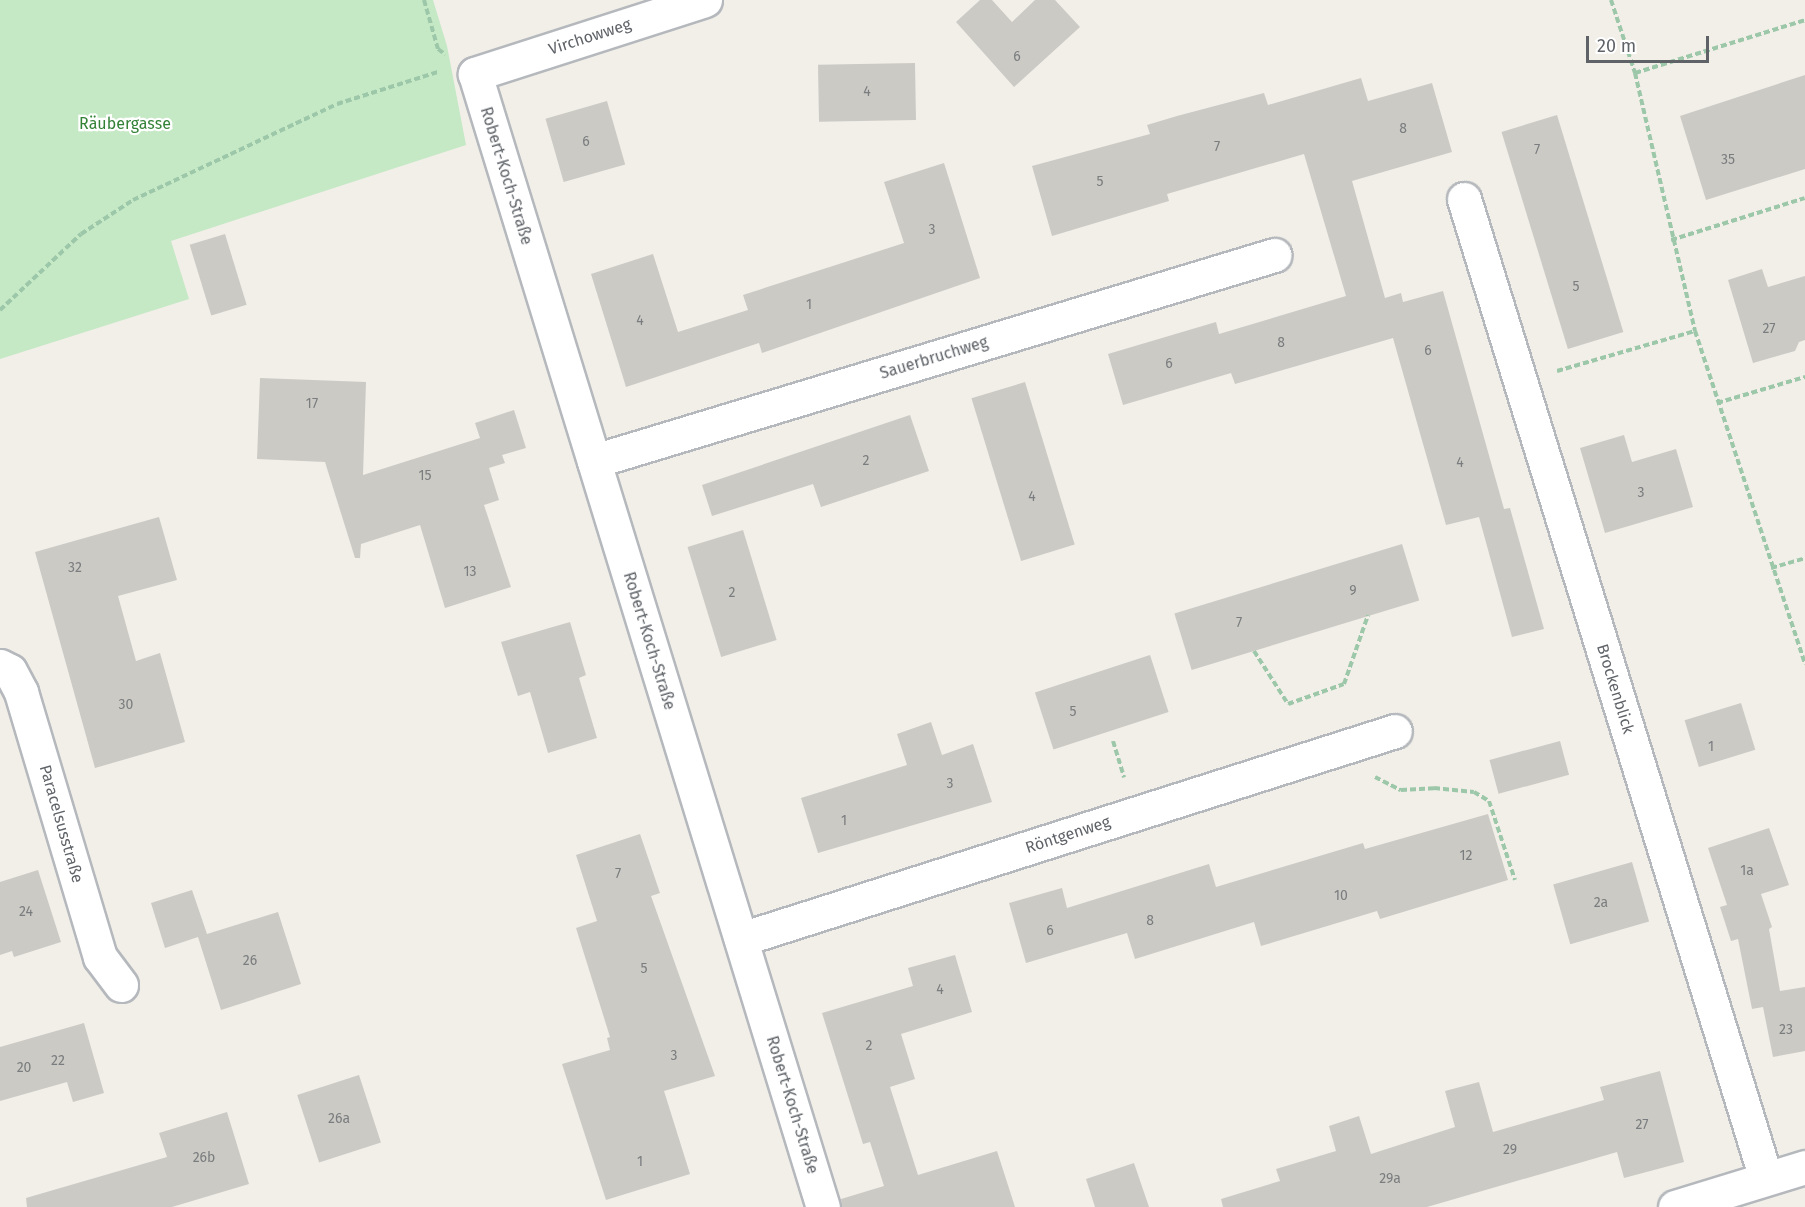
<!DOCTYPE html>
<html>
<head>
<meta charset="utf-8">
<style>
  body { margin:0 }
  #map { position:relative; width:1805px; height:1207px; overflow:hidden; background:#f1efe8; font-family:"Fira Sans",sans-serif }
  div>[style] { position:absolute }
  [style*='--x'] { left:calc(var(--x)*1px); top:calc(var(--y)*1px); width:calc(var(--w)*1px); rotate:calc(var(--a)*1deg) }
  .green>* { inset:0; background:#c5e8c5 }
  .building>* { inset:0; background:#cccac5; transform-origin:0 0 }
  .path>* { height:4px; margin-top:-2px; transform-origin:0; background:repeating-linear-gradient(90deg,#9cc7a9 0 6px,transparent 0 9px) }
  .roads { filter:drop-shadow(2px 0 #b5b8bc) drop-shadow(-2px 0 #b5b8bc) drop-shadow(0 2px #b5b8bc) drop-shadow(0 -2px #b5b8bc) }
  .minor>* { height:33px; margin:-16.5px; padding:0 16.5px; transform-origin:16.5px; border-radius:16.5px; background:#fff }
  span { translate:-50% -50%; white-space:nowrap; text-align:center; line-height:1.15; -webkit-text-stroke:4.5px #fff; paint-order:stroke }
  .number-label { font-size:14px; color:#7a7d7f }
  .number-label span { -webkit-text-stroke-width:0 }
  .street-label { font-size:16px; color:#5f6368 }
  .park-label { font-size:16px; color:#348238 }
  .scale { position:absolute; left:1586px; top:36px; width:123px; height:27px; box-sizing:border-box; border:3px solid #5f6368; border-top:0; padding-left:8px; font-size:18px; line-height:21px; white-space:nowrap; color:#5f6368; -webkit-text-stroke:4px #fff; paint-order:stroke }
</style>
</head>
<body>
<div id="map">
  <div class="green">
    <i style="clip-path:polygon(0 0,433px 0,447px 46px,466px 145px,171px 241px,189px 299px,0 359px)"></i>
  </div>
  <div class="building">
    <i style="clip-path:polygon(980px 0,992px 0,1012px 22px,1035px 0,1055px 0,1080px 27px,1014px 87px,956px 22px)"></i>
    <i style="left:915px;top:63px;width:57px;height:97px;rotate:89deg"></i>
    <i style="clip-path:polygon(1805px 75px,1805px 169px,1706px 200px,1680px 116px)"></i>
    <i style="clip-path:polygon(1361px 78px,1368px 101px,1432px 83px,1452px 152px,1352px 181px,1385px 298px,1401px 293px,1403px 302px,1443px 291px,1504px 509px,1510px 508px,1544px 629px,1512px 637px,1479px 517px,1446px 525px,1393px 338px,1235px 384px,1231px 373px,1123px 405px,1108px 354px,1216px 322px,1219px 334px,1346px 296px,1304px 154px,1167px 194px,1169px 201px,1052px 236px,1032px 166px,1150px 134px,1147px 125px,1177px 116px,1264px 93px,1268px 105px)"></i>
    <i style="left:607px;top:101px;width:66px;height:64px;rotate:74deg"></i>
    <i style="left:1557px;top:115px;width:227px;height:58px;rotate:73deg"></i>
    <i style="clip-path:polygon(944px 163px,980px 278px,762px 353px,759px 343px,626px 387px,591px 274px,653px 254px,678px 332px,748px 310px,743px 295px,904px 243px,884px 182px)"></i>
    <i style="left:225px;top:234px;width:74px;height:37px;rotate:73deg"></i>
    <i style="clip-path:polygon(1762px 269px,1768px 287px,1805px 276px,1805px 340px,1799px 342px,1795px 351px,1753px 363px,1728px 280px)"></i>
    <i style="clip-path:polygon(260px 378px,366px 382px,363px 475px,480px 438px,475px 423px,514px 410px,526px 448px,502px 455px,505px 463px,489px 468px,499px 500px,484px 505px,511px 587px,445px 608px,420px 525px,361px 544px,360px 558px,355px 558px,325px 462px,257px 459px)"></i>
    <i style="left:1025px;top:382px;width:170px;height:56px;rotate:73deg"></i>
    <i style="clip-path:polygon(910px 415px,929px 471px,821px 507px,813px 484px,712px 516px,702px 485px)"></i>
    <i style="clip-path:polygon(1624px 435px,1632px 462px,1676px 449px,1693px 507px,1605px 533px,1580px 448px)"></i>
    <i style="clip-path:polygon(159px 517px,177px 580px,118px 596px,136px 661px,160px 653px,185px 742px,95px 768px,35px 552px)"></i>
    <i style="left:743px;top:530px;width:115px;height:58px;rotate:73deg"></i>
    <i style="left:1402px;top:544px;width:59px;height:238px;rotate:73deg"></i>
    <i style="clip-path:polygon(570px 622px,586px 675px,579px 678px,597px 738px,548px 753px,530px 692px,518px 696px,501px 642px)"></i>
    <i style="left:1150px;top:655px;width:60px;height:121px;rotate:72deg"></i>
    <i style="left:1741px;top:703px;width:49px;height:59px;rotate:73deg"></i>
    <i style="clip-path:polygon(931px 722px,942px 755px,973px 744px,992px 802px,818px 853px,801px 798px,907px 765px,897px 734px)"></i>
    <i style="left:1560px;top:741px;width:35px;height:73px;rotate:75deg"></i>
    <i style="clip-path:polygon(1488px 814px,1508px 880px,1380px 919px,1377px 911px,1261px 946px,1254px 922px,1135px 959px,1127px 933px,1026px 963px,1009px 903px,1062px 888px,1067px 908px,1209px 864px,1216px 887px,1363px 843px,1365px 849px)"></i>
    <i style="clip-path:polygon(1769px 828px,1789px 885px,1761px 894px,1772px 927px,1769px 929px,1780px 991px,1805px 987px,1805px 1051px,1773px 1057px,1763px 1007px,1752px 1009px,1738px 939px,1731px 941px,1720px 907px,1727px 905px,1708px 848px)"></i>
    <i style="clip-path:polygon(640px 834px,660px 893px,651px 896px,715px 1076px,664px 1091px,690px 1174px,606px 1200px,562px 1064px,610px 1050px,607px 1038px,610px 1037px,576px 928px,597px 921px,576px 855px)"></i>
    <i style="left:1632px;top:862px;width:62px;height:82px;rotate:74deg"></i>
    <i style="clip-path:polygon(38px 870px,61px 942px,14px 957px,12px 951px,0 955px,0 882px)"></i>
    <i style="clip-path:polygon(192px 890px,207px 934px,278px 912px,301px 984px,221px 1010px,198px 937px,165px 948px,151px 903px)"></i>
    <i style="clip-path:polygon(955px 955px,972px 1012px,901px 1034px,915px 1079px,890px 1087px,918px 1175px,997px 1151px,1015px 1207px,842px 1207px,841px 1199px,884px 1186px,870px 1142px,863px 1144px,822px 1013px,913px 986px,908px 968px)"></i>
    <i style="clip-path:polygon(84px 1023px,104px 1093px,73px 1102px,67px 1082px,0 1101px,0 1047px)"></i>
    <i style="clip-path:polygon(1660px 1071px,1684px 1162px,1624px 1178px,1617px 1152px,1427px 1207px,1223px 1207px,1221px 1199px,1280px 1181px,1276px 1169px,1336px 1151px,1329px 1126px,1359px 1116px,1371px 1154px,1455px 1127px,1445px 1091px,1479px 1082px,1493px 1132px,1604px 1100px,1600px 1087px)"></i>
    <i style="left:359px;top:1075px;width:71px;height:65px;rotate:72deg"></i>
    <i style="clip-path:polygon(227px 1112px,249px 1184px,172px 1207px,27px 1207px,26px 1198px,167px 1157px,159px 1133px)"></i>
    <i style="clip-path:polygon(1134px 1163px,1149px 1207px,1095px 1207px,1086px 1179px)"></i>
  </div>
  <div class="path">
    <i style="--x:424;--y:0;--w:51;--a:74.1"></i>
    <i style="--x:438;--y:49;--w:9;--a:36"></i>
    <i style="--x:1611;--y:0;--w:77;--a:71.8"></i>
    <i style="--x:1635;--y:73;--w:265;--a:76.9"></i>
    <i style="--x:1695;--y:331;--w:351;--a:71.7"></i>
    <i style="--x:1635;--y:73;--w:178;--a:-17.3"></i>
    <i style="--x:1671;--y:240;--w:140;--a:-17.4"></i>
    <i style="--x:0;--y:310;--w:111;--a:-43.2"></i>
    <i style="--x:81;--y:234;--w:62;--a:-33.2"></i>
    <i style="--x:133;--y:200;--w:225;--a:-25.2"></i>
    <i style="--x:337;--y:104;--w:106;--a:-17.6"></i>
    <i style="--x:1557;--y:371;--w:144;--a:-16.2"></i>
    <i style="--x:1717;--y:403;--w:92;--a:-16.5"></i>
    <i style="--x:1771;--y:568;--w:35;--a:-16"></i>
    <i style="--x:1254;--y:651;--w:63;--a:57.3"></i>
    <i style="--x:1288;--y:704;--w:59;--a:-19.7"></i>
    <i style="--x:1344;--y:684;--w:73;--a:-70.8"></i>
    <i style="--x:1113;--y:741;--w:38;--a:73"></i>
    <i style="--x:1375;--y:777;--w:29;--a:27"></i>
    <i style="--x:1401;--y:790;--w:33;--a:-3"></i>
    <i style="--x:1434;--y:788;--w:40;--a:5.7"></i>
    <i style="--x:1474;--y:792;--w:17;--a:31"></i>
    <i style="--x:1489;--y:801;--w:83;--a:71.8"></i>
  </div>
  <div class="roads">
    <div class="minor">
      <i style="--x:705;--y:0;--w:242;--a:162.2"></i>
      <i style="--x:475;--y:74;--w:1185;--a:72.93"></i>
      <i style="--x:1464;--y:199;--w:1025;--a:72.87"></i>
      <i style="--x:594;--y:461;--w:711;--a:-16.85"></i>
      <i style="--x:0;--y:666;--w:11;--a:27"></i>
      <i style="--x:10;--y:671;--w:24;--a:62"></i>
      <i style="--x:21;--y:692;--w:277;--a:73.4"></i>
      <i style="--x:100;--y:957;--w:35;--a:53"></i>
      <i style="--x:741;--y:939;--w:686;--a:-17.64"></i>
      <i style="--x:1675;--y:1207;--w:136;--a:-17.1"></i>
    </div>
  </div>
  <div class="number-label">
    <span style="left:1017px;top:57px">6</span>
    <span style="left:867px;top:92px">4</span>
    <span style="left:1403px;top:129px">8</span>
    <span style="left:586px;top:142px">6</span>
    <span style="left:1217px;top:147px">7</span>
    <span style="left:1537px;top:150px">7</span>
    <span style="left:1728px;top:160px">35</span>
    <span style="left:1100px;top:182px">5</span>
    <span style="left:932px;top:230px">3</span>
    <span style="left:1576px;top:287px">5</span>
    <span style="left:809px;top:305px">1</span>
    <span style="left:640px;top:321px">4</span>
    <span style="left:1769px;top:329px">27</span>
    <span style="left:1281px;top:343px">8</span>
    <span style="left:1428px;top:351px">6</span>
    <span style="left:1169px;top:364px">6</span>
    <span style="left:312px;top:404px">17</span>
    <span style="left:866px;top:461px">2</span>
    <span style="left:1460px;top:463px">4</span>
    <span style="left:425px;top:476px">15</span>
    <span style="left:1641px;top:493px">3</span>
    <span style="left:1032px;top:497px">4</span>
    <span style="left:75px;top:568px">32</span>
    <span style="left:470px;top:572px">13</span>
    <span style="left:1353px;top:591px">9</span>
    <span style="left:732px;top:593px">2</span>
    <span style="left:1239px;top:623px">7</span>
    <span style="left:126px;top:705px">30</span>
    <span style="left:1073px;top:712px">5</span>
    <span style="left:1711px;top:747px">1</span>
    <span style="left:950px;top:784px">3</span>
    <span style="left:844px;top:821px">1</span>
    <span style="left:1466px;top:856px">12</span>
    <span style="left:1747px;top:871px">1a</span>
    <span style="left:618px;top:874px">7</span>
    <span style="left:1341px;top:896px">10</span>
    <span style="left:1601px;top:903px">2a</span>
    <span style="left:26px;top:912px">24</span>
    <span style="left:1150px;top:921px">8</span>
    <span style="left:1050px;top:931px">6</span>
    <span style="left:250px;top:961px">26</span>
    <span style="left:644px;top:969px">5</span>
    <span style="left:940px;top:990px">4</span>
    <span style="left:1786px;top:1030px">23</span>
    <span style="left:869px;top:1046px">2</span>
    <span style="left:674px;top:1056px">3</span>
    <span style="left:58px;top:1061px">22</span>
    <span style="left:24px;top:1068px">20</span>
    <span style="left:339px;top:1119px">26a</span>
    <span style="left:1642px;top:1125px">27</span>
    <span style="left:1510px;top:1150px">29</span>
    <span style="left:204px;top:1158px">26b</span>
    <span style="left:640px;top:1162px">1</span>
    <span style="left:1390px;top:1179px">29a</span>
  </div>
  <div class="street-label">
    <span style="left:590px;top:37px;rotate:-18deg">Virchowweg</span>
    <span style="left:506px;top:176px;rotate:73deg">Robert-Koch-Straße</span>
    <span style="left:934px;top:358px;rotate:-17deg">Sauerbruchweg</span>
    <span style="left:649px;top:641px;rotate:73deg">Robert-Koch-Straße</span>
    <span style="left:1615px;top:689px;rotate:73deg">Brockenblick</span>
    <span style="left:61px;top:824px;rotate:74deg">Paracelsusstraße</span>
    <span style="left:1068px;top:835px;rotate:-18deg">Röntgenweg</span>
    <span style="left:792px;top:1105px;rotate:73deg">Robert-Koch-Straße</span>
  </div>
  <div class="park-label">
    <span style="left:125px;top:124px">Räubergasse</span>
  </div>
  <div class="scale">20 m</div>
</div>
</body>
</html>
